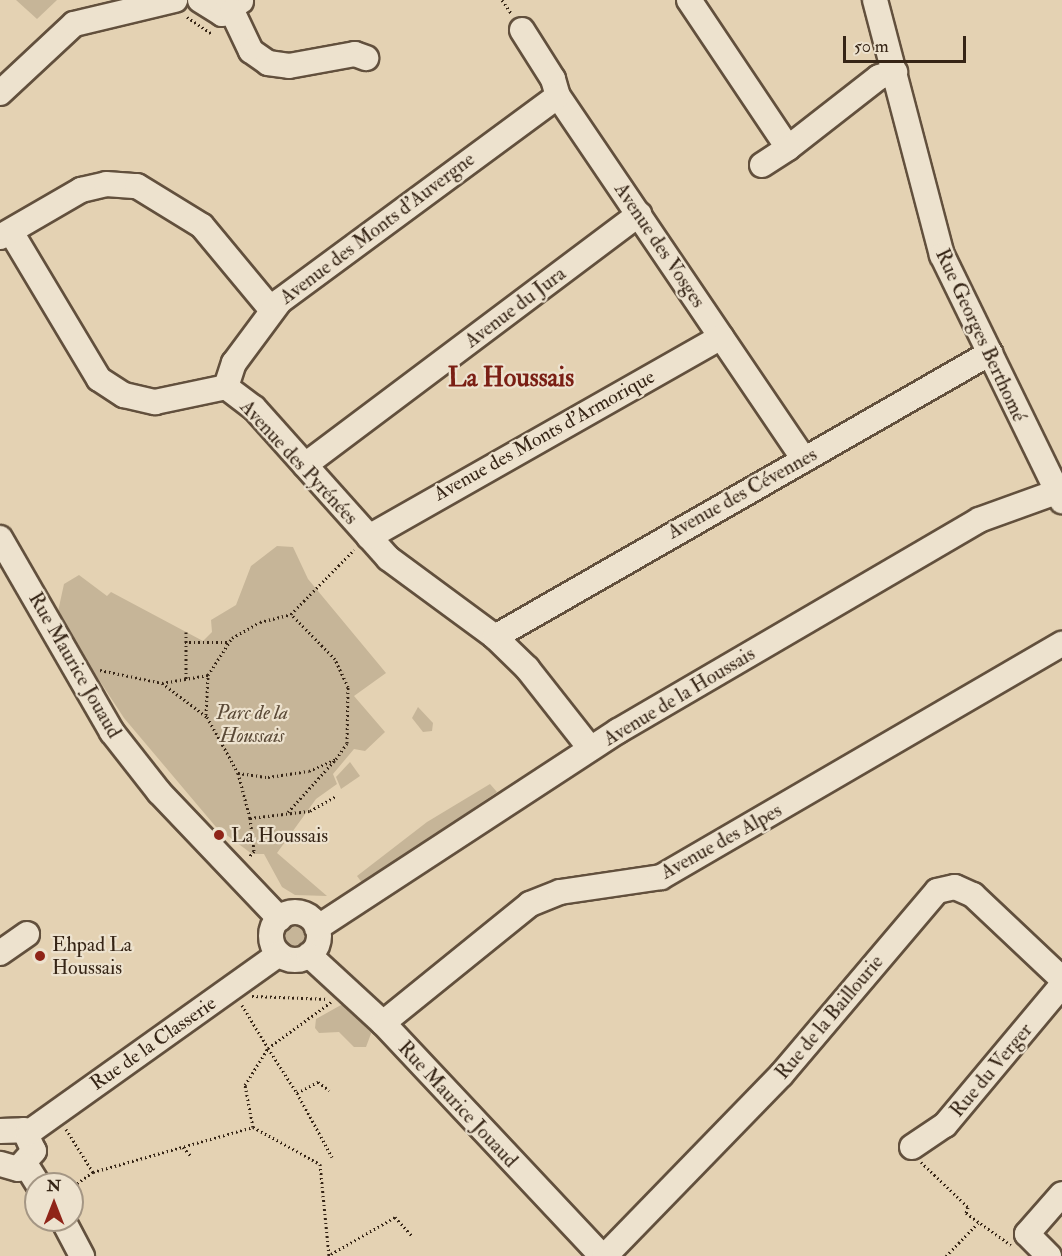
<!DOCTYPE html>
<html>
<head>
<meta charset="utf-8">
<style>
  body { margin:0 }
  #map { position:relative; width:1062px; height:1256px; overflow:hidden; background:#e4d2b3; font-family:"IM FELL Double Pica",serif }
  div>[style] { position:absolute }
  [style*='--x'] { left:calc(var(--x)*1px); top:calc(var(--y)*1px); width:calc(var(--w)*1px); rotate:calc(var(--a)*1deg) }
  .green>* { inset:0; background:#c6b598 }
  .round { border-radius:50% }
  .path>* { height:3px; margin-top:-1.5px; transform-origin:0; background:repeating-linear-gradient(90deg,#362516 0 1.5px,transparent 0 4.5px) }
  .roads { filter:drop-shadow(2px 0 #62503d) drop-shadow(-2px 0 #62503d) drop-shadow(0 2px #62503d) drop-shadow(0 -2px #62503d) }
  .minor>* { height:24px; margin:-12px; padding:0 12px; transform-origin:12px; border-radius:12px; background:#ede2ce }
  .minor>.ring { margin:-12px; padding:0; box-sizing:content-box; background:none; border:24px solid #ede2ce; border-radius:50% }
  .dots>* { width:16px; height:16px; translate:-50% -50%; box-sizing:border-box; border:3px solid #ede2ce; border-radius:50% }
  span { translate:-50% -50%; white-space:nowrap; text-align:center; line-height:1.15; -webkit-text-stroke:4.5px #ede2ce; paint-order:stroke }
  .street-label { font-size:20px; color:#362516 }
  .park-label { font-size:20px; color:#5a4936; font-style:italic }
  .poi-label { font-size:20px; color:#362516 }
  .left { translate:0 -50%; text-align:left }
  .district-label { font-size:26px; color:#7a1f14; font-weight:700 }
  .north { position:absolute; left:24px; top:1172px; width:60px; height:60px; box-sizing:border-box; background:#ede2ce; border:2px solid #a49684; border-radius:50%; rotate:0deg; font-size:16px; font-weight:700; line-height:24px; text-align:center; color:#362516 }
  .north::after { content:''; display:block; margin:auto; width:21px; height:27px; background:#8f2418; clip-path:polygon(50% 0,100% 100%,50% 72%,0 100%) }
  .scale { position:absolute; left:843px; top:36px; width:123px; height:27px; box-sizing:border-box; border:3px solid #362516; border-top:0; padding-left:8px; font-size:18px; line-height:21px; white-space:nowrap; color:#362516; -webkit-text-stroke:4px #ede2ce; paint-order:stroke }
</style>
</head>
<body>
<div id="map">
  <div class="green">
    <i style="clip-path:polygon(16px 0,57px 0,37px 19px)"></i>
    <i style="clip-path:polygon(277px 546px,293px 547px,308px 579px,386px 673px,354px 696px,385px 732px,365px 751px,354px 749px,333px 774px,337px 784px,316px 799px,277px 853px,327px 896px,295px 895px,282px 887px,264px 854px,252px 854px,216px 827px,124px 718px,57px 616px,64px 584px,79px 575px,107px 596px,111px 592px,203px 641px,212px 632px,211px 620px,236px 605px,251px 566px)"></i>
    <i style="clip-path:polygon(418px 707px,433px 723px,432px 731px,423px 732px,412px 718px)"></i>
    <i style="clip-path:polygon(350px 762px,360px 776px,341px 789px,336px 777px)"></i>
    <i style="clip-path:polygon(490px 784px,497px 792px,363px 884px,357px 876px,427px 822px)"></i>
    <i class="round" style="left:284px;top:925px;width:22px;height:22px"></i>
    <i style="clip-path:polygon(341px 1005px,352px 1009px,372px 1031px,366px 1047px,354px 1047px,339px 1032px,319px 1033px,315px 1028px,316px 1019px)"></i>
  </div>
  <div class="path">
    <i style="--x:502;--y:0;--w:16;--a:55"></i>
    <i style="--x:187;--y:17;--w:29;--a:34"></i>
    <i style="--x:186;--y:632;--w:47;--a:90"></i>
    <i style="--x:185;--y:642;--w:45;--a:0"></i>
    <i style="--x:100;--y:670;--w:63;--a:11.8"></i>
    <i style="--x:162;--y:683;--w:56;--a:37.1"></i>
    <i style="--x:207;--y:717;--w:64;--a:61"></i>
    <i style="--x:238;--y:773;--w:47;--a:75.1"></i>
    <i style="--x:250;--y:818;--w:33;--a:83"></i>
    <i style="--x:254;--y:851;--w:8;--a:130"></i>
    <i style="--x:162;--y:683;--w:47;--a:-9.9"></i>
    <i style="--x:208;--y:675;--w:44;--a:-57"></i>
    <i style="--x:232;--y:638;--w:32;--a:-30"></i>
    <i style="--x:260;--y:622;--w:32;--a:-14"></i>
    <i style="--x:291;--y:614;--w:90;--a:-45.5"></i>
    <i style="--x:206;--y:715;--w:40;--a:-87.1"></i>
    <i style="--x:238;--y:773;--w:30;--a:8"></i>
    <i style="--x:268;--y:777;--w:41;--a:-8.3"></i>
    <i style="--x:309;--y:771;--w:30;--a:-24"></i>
    <i style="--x:336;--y:759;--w:19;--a:-55"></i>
    <i style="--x:347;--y:743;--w:56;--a:-89"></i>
    <i style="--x:348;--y:687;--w:31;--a:-115"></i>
    <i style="--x:335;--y:659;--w:63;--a:-134.4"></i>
    <i style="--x:288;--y:812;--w:70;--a:-47.9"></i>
    <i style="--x:250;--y:818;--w:60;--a:-6.7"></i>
    <i style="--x:310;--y:811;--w:30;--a:-30"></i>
    <i style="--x:252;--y:996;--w:76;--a:2.3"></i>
    <i style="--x:242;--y:1005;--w:50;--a:58.8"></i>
    <i style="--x:268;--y:1048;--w:78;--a:-36.1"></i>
    <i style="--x:297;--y:1093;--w:73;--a:61.3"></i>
    <i style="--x:253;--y:1127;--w:43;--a:-100.8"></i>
    <i style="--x:245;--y:1085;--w:44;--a:-58.1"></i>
    <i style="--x:268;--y:1048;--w:54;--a:57.2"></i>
    <i style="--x:297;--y:1093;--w:24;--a:-28"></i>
    <i style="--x:318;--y:1082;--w:14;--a:36"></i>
    <i style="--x:66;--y:1129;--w:51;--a:57.9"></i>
    <i style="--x:93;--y:1172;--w:19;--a:145"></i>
    <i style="--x:183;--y:1147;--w:13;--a:48"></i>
    <i style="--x:921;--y:1162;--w:65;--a:43.8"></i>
    <i style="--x:968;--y:1207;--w:6;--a:108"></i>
    <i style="--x:966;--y:1213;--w:55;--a:35.4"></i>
    <i style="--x:93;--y:1172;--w:166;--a:-15.7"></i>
    <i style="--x:253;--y:1127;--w:77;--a:28.9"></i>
    <i style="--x:320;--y:1164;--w:92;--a:84.4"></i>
    <i style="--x:331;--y:1254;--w:74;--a:-30"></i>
    <i style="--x:395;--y:1217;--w:25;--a:48"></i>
    <i style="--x:946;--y:1256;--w:46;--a:-45.9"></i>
  </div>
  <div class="roads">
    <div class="minor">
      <i style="--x:200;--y:0;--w:26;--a:32"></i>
      <i style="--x:222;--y:14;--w:23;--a:-34"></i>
      <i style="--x:689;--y:0;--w:178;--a:56.2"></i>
      <i style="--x:788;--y:148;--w:115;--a:-38"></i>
      <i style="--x:879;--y:77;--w:17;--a:-17"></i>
      <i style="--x:875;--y:0;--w:264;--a:75.3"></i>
      <i style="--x:942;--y:255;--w:274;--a:64"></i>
      <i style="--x:232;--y:11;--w:44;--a:64.6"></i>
      <i style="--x:251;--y:51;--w:21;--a:35"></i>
      <i style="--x:268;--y:63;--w:21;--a:8"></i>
      <i style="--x:289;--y:66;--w:67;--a:-10.3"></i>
      <i style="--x:355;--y:54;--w:12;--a:20"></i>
      <i style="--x:522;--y:30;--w:58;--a:57.7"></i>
      <i style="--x:553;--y:79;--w:18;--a:74"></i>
      <i style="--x:558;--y:96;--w:439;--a:55.9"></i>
      <i style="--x:0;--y:93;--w:101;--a:-43"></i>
      <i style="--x:74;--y:24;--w:104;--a:-13.4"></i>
      <i style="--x:762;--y:165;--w:31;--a:-33"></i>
      <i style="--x:11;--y:232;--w:171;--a:59.1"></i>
      <i style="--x:99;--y:379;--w:30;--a:33"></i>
      <i style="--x:124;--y:395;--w:32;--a:13"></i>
      <i style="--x:155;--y:402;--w:73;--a:-11.9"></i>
      <i style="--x:226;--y:387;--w:35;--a:37"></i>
      <i style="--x:254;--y:408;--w:201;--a:48.2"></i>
      <i style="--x:388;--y:558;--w:133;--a:36.4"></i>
      <i style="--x:495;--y:637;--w:45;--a:44.1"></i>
      <i style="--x:527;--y:668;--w:102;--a:51.8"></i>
      <i style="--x:0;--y:237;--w:94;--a:-30.1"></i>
      <i style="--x:81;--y:190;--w:26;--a:-13"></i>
      <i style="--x:106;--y:184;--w:31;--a:4"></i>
      <i style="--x:137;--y:186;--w:76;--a:31.6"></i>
      <i style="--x:202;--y:226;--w:108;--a:50.3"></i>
      <i style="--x:226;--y:387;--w:25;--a:-72"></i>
      <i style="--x:234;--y:363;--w:77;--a:-53.4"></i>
      <i style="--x:280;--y:301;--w:345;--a:-36.4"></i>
      <i style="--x:305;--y:465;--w:418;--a:-36.9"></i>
      <i style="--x:369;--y:537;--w:405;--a:-29.6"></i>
      <i style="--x:0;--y:538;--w:224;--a:60"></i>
      <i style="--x:112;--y:732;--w:76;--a:51.9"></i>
      <i style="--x:159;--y:792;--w:175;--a:46.4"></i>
      <i style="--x:495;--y:637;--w:571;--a:-29.84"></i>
      <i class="ring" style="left:271px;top:912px;width:24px;height:24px"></i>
      <i style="--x:317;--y:928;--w:360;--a:-33.2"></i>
      <i style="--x:618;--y:731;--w:418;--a:-30.3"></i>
      <i style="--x:979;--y:520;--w:88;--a:-19.9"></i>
      <i style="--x:0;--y:953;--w:33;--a:-35"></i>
      <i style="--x:309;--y:955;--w:100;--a:42.6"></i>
      <i style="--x:383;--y:1023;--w:320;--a:46.8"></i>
      <i style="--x:383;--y:1023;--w:189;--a:-39"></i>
      <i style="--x:530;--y:904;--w:32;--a:-22"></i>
      <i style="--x:560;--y:892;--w:102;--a:-8.4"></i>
      <i style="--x:661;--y:877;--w:464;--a:-30.2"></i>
      <i style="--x:0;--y:1131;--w:24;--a:-2"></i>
      <i style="--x:24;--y:1130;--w:23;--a:65"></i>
      <i style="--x:34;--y:1151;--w:24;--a:132"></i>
      <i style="--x:18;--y:1169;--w:19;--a:-164"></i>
      <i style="--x:28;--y:1133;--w:308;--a:-35.5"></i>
      <i style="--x:912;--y:1147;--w:40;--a:-34"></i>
      <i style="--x:945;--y:1125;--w:182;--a:-50.1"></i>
      <i style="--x:26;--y:1165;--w:22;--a:58"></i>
      <i style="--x:63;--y:1220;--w:41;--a:62.2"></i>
      <i style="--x:605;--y:1256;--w:252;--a:-45.8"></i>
      <i style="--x:781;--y:1075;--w:241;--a:-49.7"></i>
      <i style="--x:937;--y:891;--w:18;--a:-13"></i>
      <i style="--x:955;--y:887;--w:20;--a:24"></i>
      <i style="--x:973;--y:895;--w:122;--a:43.3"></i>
      <i style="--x:1049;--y:1256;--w:31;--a:-135"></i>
      <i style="--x:1027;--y:1234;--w:53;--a:-48.8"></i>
    </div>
  </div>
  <div class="dots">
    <i style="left:219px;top:835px;background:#8f2418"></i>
    <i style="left:40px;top:956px;background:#8f2418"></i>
  </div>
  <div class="street-label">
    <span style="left:377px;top:228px;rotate:-37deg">Avenue des Monts d'Auvergne</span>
    <span style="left:660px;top:245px;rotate:56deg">Avenue des Vosges</span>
    <span style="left:515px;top:307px;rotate:-37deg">Avenue du Jura</span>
    <span style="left:981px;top:335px;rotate:65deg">Rue Georges Berthomé</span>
    <span style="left:544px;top:435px;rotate:-29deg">Avenue des Monts d'Armorique</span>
    <span style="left:299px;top:462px;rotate:47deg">Avenue des Pyrénées</span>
    <span style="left:742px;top:493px;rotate:-29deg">Avenue des Cévennes</span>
    <span style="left:75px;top:665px;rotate:60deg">Rue Maurice Jouaud</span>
    <span style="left:679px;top:696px;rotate:-31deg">Avenue de la Houssais</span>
    <span style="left:721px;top:841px;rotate:-29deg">Avenue des Alpes</span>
    <span style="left:829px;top:1017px;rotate:-50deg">Rue de la Baillourie</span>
    <span style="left:153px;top:1043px;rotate:-35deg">Rue de la Classerie</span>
    <span style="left:991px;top:1070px;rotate:-50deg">Rue du Verger</span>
    <span style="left:458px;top:1104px;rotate:47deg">Rue Maurice Jouaud</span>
  </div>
  <div class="park-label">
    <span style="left:252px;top:724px">Parc de la<br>Houssais</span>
  </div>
  <div class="poi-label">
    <span class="left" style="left:231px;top:835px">La Houssais</span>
    <span class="left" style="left:52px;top:956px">Ehpad La<br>Houssais</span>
  </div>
  <div class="district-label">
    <span style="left:511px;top:379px">La Houssais</span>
  </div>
  <div class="north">N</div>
  <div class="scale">50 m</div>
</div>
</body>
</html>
